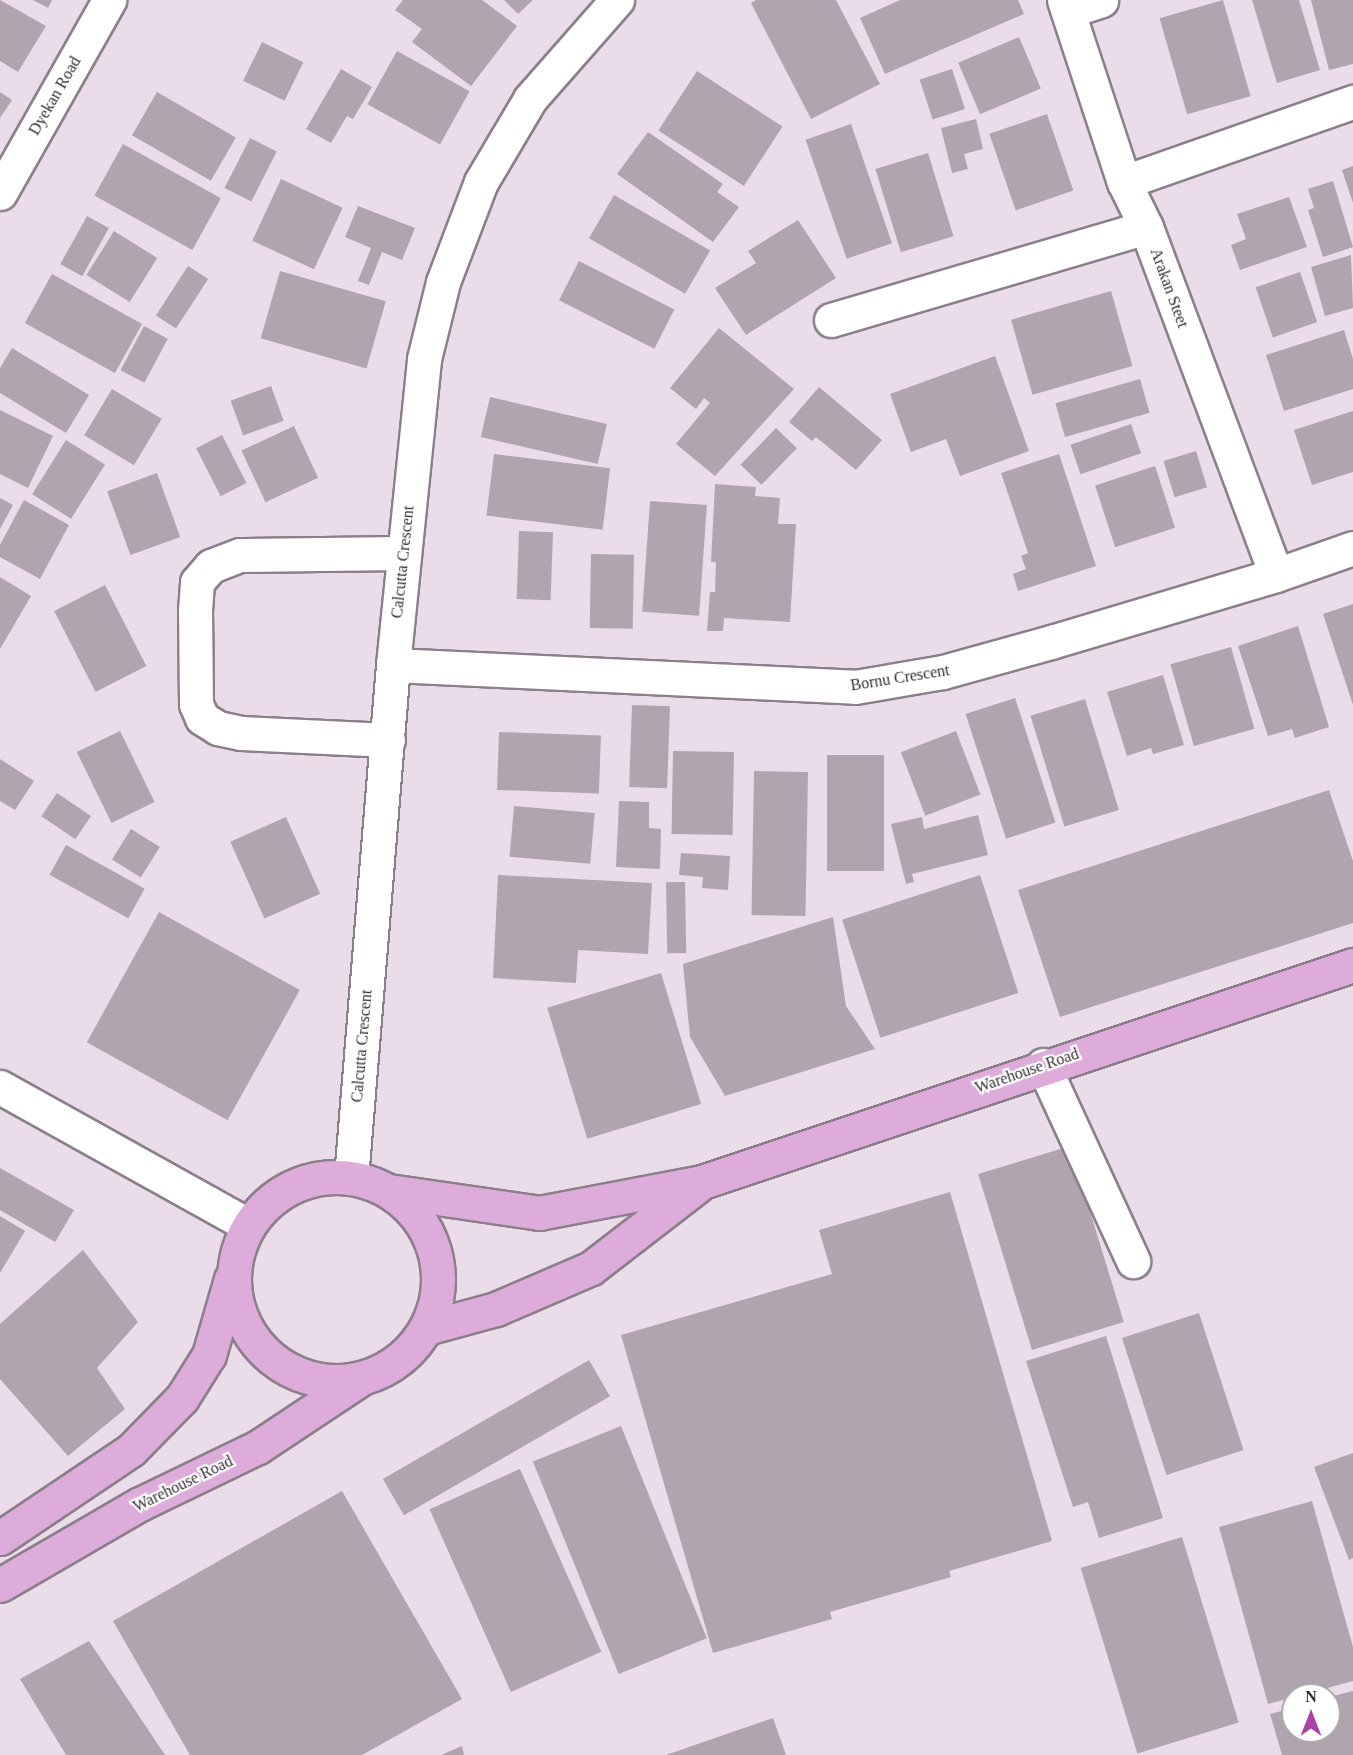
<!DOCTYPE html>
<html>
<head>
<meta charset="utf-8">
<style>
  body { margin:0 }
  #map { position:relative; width:1353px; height:1755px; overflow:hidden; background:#eadde9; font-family:"Times New Roman",serif }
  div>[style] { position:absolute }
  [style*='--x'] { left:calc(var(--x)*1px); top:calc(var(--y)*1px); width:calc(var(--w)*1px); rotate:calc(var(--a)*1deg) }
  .building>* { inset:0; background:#b0a4af; transform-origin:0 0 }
  .roads { filter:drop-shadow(2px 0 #8b7f8a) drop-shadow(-2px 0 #8b7f8a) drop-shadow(0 2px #8b7f8a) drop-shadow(0 -2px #8b7f8a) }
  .minor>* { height:33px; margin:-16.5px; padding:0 16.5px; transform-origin:16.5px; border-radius:16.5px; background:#fff }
  .major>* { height:33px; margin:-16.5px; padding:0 16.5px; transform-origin:16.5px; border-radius:16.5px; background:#ddacda }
  .major>.ring { margin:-16.5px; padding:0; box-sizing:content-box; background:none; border:33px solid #ddacda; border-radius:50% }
  span { translate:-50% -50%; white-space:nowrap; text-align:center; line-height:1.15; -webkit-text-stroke:4.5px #fff; paint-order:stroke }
  .street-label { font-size:16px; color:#322c31 }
  .north { position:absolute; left:1281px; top:1683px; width:60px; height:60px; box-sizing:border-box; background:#fff; border:2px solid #adabad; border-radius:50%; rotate:0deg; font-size:16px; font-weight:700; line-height:24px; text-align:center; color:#322c31 }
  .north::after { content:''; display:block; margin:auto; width:21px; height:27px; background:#aa43a6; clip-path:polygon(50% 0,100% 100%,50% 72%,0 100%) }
</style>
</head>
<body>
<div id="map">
  <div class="building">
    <i style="clip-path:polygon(0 0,46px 26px,18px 72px,0 61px)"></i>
    <i style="clip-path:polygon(33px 0,52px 0,48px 8px)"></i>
    <i style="clip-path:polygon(403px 0,482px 0,517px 26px,471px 86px,412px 42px,422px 29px,395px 10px)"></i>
    <i style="clip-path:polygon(504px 0,533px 0,518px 14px)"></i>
    <i style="clip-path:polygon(756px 0,836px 0,880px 84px,811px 119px,751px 3px)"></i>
    <i style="clip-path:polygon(900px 0,1018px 0,1024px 14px,885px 74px,860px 18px)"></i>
    <i style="left:1223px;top:0;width:100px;height:66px;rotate:74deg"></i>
    <i style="clip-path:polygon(1252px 0,1299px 0,1320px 70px,1277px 83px)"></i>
    <i style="clip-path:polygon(1311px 0,1353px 0,1353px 64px,1329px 70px)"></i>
    <i style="left:1019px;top:37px;width:56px;height:66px;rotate:67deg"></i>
    <i style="left:262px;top:42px;width:46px;height:43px;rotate:26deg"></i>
    <i style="left:397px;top:51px;width:83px;height:61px;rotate:29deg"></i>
    <i style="clip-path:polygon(341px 69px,372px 87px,353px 119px,347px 116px,331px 143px,306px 129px)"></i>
    <i style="left:952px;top:69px;width:42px;height:34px;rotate:72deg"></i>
    <i style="left:697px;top:71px;width:102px;height:71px;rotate:33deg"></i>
    <i style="clip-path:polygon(0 92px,12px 100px,0 118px)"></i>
    <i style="left:157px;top:92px;width:91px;height:50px;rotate:30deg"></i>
    <i style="left:1047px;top:114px;width:81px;height:61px;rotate:71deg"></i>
    <i style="clip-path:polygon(976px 119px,983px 149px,964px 154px,968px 169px,952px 173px,941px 128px)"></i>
    <i style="left:851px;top:124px;width:126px;height:48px;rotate:71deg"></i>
    <i style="clip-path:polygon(648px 132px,723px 184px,717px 192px,739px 207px,713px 242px,617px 174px)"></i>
    <i style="left:250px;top:138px;width:30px;height:56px;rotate:27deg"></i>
    <i style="left:123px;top:144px;width:112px;height:59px;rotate:29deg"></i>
    <i style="left:928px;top:153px;width:87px;height:55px;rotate:73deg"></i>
    <i style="clip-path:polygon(1353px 166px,1353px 203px,1342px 170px)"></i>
    <i style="left:281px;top:179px;width:68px;height:68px;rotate:25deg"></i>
    <i style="clip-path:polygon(1333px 181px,1353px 247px,1323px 257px,1308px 210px,1314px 208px,1308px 189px)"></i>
    <i style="left:614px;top:195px;width:111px;height:50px;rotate:30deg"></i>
    <i style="clip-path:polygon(1289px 197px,1307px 247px,1240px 270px,1231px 245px,1246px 239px,1237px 214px)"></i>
    <i style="clip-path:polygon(358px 206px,415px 228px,402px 260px,382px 252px,369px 285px,358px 281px,371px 248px,345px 237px)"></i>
    <i style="left:87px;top:216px;width:25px;height:55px;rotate:29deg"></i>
    <i style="clip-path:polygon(798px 220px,836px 278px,746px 335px,715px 288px,756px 263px,748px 251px)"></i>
    <i style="left:114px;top:231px;width:51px;height:52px;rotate:32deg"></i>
    <i style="clip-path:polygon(1351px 255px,1353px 308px,1325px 316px,1311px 267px)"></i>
    <i style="left:579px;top:261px;width:107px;height:44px;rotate:27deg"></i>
    <i style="left:188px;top:266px;width:24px;height:59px;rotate:33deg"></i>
    <i style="left:280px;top:271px;width:110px;height:70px;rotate:16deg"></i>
    <i style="left:1300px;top:272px;width:53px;height:47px;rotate:71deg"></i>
    <i style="left:52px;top:274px;width:103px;height:56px;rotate:29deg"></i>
    <i style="left:1111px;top:291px;width:78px;height:104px;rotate:74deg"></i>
    <i style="left:144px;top:326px;width:27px;height:50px;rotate:28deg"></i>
    <i style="clip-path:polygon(719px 328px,794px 389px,715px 476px,676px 444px,710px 403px,704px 398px,696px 409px,670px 388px)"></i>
    <i style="clip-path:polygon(1344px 330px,1353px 359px,1353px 389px,1284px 411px,1266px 355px)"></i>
    <i style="clip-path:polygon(12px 348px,89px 395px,66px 433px,0 393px,0 368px)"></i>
    <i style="clip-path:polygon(995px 356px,1029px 451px,960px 476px,946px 439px,911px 452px,890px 394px)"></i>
    <i style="left:1140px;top:379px;width:35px;height:88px;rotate:74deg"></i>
    <i style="left:271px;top:386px;width:37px;height:43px;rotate:70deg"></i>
    <i style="clip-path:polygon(819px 387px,882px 440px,856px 470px,816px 437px,812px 441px,789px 422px)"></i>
    <i style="left:112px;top:389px;width:58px;height:54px;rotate:31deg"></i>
    <i style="left:490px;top:397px;width:120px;height:41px;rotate:13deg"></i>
    <i style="clip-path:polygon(0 410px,53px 436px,28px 488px,0 474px)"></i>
    <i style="clip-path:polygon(1353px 411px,1353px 472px,1312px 485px,1294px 430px)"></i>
    <i style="left:1131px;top:424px;width:31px;height:64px;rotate:71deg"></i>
    <i style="left:294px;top:426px;width:57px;height:58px;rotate:65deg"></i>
    <i style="left:776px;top:428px;width:29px;height:51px;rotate:44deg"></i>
    <i style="left:222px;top:435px;width:54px;height:29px;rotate:63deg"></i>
    <i style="left:66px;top:440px;width:46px;height:64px;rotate:32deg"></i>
    <i style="left:1196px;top:451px;width:38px;height:34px;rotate:73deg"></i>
    <i style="left:494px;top:454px;width:117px;height:62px;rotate:7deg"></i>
    <i style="clip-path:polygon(1059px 454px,1096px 566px,1018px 591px,1013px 574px,1026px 569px,1021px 556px,1028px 553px,1001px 473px)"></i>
    <i style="left:1155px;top:466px;width:65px;height:63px;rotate:72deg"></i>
    <i style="left:157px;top:473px;width:68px;height:53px;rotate:70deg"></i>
    <i style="clip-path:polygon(715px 484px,756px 487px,755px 496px,780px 498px,778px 524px,796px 524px,790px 622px,724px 618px,723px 631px,707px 631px,710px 592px,715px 592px,716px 562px,711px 562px)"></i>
    <i style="clip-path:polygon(0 498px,13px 505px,0 529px)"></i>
    <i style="clip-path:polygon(24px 500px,69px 525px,40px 579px,0 557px,0 545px)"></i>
    <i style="left:650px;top:501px;width:57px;height:111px;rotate:4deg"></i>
    <i style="left:519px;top:531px;width:34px;height:68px;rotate:2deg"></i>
    <i style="left:591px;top:554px;width:43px;height:74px;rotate:1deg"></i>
    <i style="clip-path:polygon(0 577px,31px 596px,0 649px)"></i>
    <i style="left:105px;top:585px;width:91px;height:57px;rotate:63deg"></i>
    <i style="clip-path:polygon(1353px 604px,1353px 705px,1323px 614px)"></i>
    <i style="clip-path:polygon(1298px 626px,1329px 727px,1295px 738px,1292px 729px,1268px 736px,1238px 646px)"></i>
    <i style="left:1231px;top:647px;width:85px;height:63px;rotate:74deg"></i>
    <i style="clip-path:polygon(1163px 675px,1184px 745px,1153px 754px,1151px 748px,1127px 756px,1107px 692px)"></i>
    <i style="left:1015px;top:698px;width:131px;height:52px;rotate:72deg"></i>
    <i style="left:1085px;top:699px;width:116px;height:57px;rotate:73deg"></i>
    <i style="left:632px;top:705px;width:38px;height:82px;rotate:2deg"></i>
    <i style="left:120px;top:731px;width:79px;height:48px;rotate:64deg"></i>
    <i style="left:956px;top:731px;width:68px;height:59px;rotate:69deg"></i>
    <i style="left:499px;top:732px;width:102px;height:58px;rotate:2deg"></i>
    <i style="left:673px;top:751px;width:61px;height:83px;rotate:1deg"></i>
    <i style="left:827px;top:755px;width:57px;height:116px"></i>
    <i style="clip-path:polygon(0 759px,34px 781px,15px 810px,0 801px)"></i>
    <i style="left:754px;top:771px;width:54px;height:144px;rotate:1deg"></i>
    <i style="clip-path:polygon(1329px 790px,1353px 861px,1353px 923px,1060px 1017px,1018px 890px)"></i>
    <i style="left:57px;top:793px;width:41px;height:28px;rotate:34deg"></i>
    <i style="clip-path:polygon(619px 801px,649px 802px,649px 828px,661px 829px,660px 869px,616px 867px)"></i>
    <i style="left:514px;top:806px;width:81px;height:51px;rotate:5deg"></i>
    <i style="clip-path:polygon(978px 815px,988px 855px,912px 874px,914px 882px,906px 884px,891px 824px,922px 817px,924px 829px)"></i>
    <i style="left:286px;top:817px;width:84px;height:61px;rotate:66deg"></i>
    <i style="left:131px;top:829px;width:34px;height:36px;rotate:32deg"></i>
    <i style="left:66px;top:845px;width:90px;height:34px;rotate:29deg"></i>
    <i style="clip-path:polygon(681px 853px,730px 856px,728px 890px,702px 888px,703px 877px,679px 875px)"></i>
    <i style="clip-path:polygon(498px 875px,652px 883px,648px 954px,578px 950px,576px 983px,493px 978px)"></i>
    <i style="left:980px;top:875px;width:124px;height:145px;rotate:72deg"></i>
    <i style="left:685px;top:882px;width:71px;height:19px;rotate:89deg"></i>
    <i style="left:159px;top:912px;width:161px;height:149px;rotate:29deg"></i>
    <i style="clip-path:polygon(833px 917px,846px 1006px,875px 1049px,725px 1096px,690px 1037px,683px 964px)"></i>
    <i style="left:661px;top:973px;width:137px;height:119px;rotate:73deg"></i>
    <i style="left:1070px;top:1146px;width:184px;height:96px;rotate:73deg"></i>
    <i style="clip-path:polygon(0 1168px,74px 1210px,55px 1242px,0 1210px)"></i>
    <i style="clip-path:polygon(950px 1192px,1052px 1541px,949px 1571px,951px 1577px,830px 1612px,832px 1619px,713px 1653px,621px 1335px,832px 1274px,819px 1230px)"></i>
    <i style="clip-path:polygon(0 1216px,25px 1231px,0 1273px)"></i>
    <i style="clip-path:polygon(83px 1250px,138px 1322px,97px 1368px,125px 1409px,68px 1456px,0 1379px,0 1324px)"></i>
    <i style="left:1199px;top:1313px;width:144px;height:81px;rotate:72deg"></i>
    <i style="clip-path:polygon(1106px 1336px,1163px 1518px,1099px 1538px,1088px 1502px,1073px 1507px,1026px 1361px)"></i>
    <i style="left:589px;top:1360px;width:42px;height:238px;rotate:60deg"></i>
    <i style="left:621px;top:1426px;width:229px;height:95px;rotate:68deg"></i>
    <i style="clip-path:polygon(1353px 1453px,1353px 1558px,1349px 1560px,1314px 1467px)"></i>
    <i style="left:520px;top:1469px;width:200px;height:99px;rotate:66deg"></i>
    <i style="clip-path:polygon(342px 1491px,462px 1699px,362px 1755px,190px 1755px,113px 1621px)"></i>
    <i style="clip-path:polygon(1312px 1501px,1353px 1647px,1353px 1681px,1268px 1704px,1219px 1527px)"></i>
    <i style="left:1182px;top:1537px;width:194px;height:106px;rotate:73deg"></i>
    <i style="clip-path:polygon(89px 1641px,165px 1755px,66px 1755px,20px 1679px)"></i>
    <i style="clip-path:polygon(1353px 1691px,1353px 1755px,1282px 1755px,1270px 1714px,1293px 1708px,1293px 1731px,1329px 1731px,1329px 1697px)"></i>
    <i style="clip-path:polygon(773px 1718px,786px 1755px,666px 1755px)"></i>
    <i style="clip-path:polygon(462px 1746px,464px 1755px,441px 1755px)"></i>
  </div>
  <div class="roads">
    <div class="minor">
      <i style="--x:1064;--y:0;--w:192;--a:71.8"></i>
      <i style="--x:1124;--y:182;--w:50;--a:63.9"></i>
      <i style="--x:1146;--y:227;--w:371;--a:69.5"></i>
      <i style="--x:1068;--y:11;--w:35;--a:-18"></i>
      <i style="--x:1124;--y:182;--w:243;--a:-19.3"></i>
      <i style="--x:0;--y:193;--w:222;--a:-60.5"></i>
      <i style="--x:831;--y:320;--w:328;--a:-16.4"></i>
      <i style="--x:393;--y:665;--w:463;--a:2.7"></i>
      <i style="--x:855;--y:687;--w:89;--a:-9.7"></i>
      <i style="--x:943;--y:672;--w:112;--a:-15.5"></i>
      <i style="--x:1051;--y:642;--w:235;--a:-16.6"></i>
      <i style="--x:1276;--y:575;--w:82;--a:-19.3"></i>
      <i style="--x:388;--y:740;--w:147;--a:-177.3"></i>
      <i style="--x:241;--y:733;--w:24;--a:-168"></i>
      <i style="--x:218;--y:728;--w:19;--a:-148"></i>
      <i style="--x:202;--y:718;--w:15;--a:-113"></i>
      <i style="--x:196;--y:704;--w:93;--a:-90.6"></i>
      <i style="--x:195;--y:611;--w:29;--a:-86"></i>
      <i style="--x:197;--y:582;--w:21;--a:-49"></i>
      <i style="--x:211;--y:566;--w:31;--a:-21"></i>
      <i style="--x:240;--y:555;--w:164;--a:-0.7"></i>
      <i style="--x:1043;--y:1065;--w:216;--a:65.3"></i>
      <i style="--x:0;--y:1087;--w:284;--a:29.1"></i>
      <i style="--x:351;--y:1178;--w:515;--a:-85.32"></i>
      <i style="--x:393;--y:665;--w:308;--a:-84.2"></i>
      <i style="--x:424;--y:359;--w:79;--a:-76.1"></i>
      <i style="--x:443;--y:282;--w:107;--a:-69.2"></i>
      <i style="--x:481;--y:182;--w:96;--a:-59.4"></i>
      <i style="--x:530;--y:99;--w:132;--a:-48.7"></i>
    </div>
    <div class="major">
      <i class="ring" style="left:234px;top:1177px;width:171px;height:171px"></i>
      <i style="--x:389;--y:1191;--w:152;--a:8.3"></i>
      <i style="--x:539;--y:1213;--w:166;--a:-10.8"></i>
      <i style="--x:702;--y:1182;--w:686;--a:-18.43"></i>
      <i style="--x:426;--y:1328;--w:73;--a:-15.2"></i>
      <i style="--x:496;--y:1309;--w:103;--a:-23.3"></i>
      <i style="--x:591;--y:1268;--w:133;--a:-37.6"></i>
      <i style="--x:0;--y:1538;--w:158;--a:-33.9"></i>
      <i style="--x:131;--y:1450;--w:73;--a:-45.6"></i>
      <i style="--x:182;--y:1398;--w:51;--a:-57.9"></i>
      <i style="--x:209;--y:1355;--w:79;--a:-73.9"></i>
      <i style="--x:0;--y:1585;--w:162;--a:-30.1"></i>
      <i style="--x:140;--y:1504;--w:131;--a:-25.8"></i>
      <i style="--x:258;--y:1447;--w:125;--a:-33.6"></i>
    </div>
  </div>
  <div class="street-label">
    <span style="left:55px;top:96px;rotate:-60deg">Dyekan Road</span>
    <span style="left:1169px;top:288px;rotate:70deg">Arakan Steet</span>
    <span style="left:403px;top:562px;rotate:-84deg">Calcutta Crescent</span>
    <span style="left:900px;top:678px;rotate:-9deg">Bornu Crescent</span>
    <span style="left:362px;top:1046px;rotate:-85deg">Calcutta Crescent</span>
    <span style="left:1027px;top:1071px;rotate:-19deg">Warehouse Road</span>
    <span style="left:183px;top:1484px;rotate:-26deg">Warehouse Road</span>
  </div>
  <div class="north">N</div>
</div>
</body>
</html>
